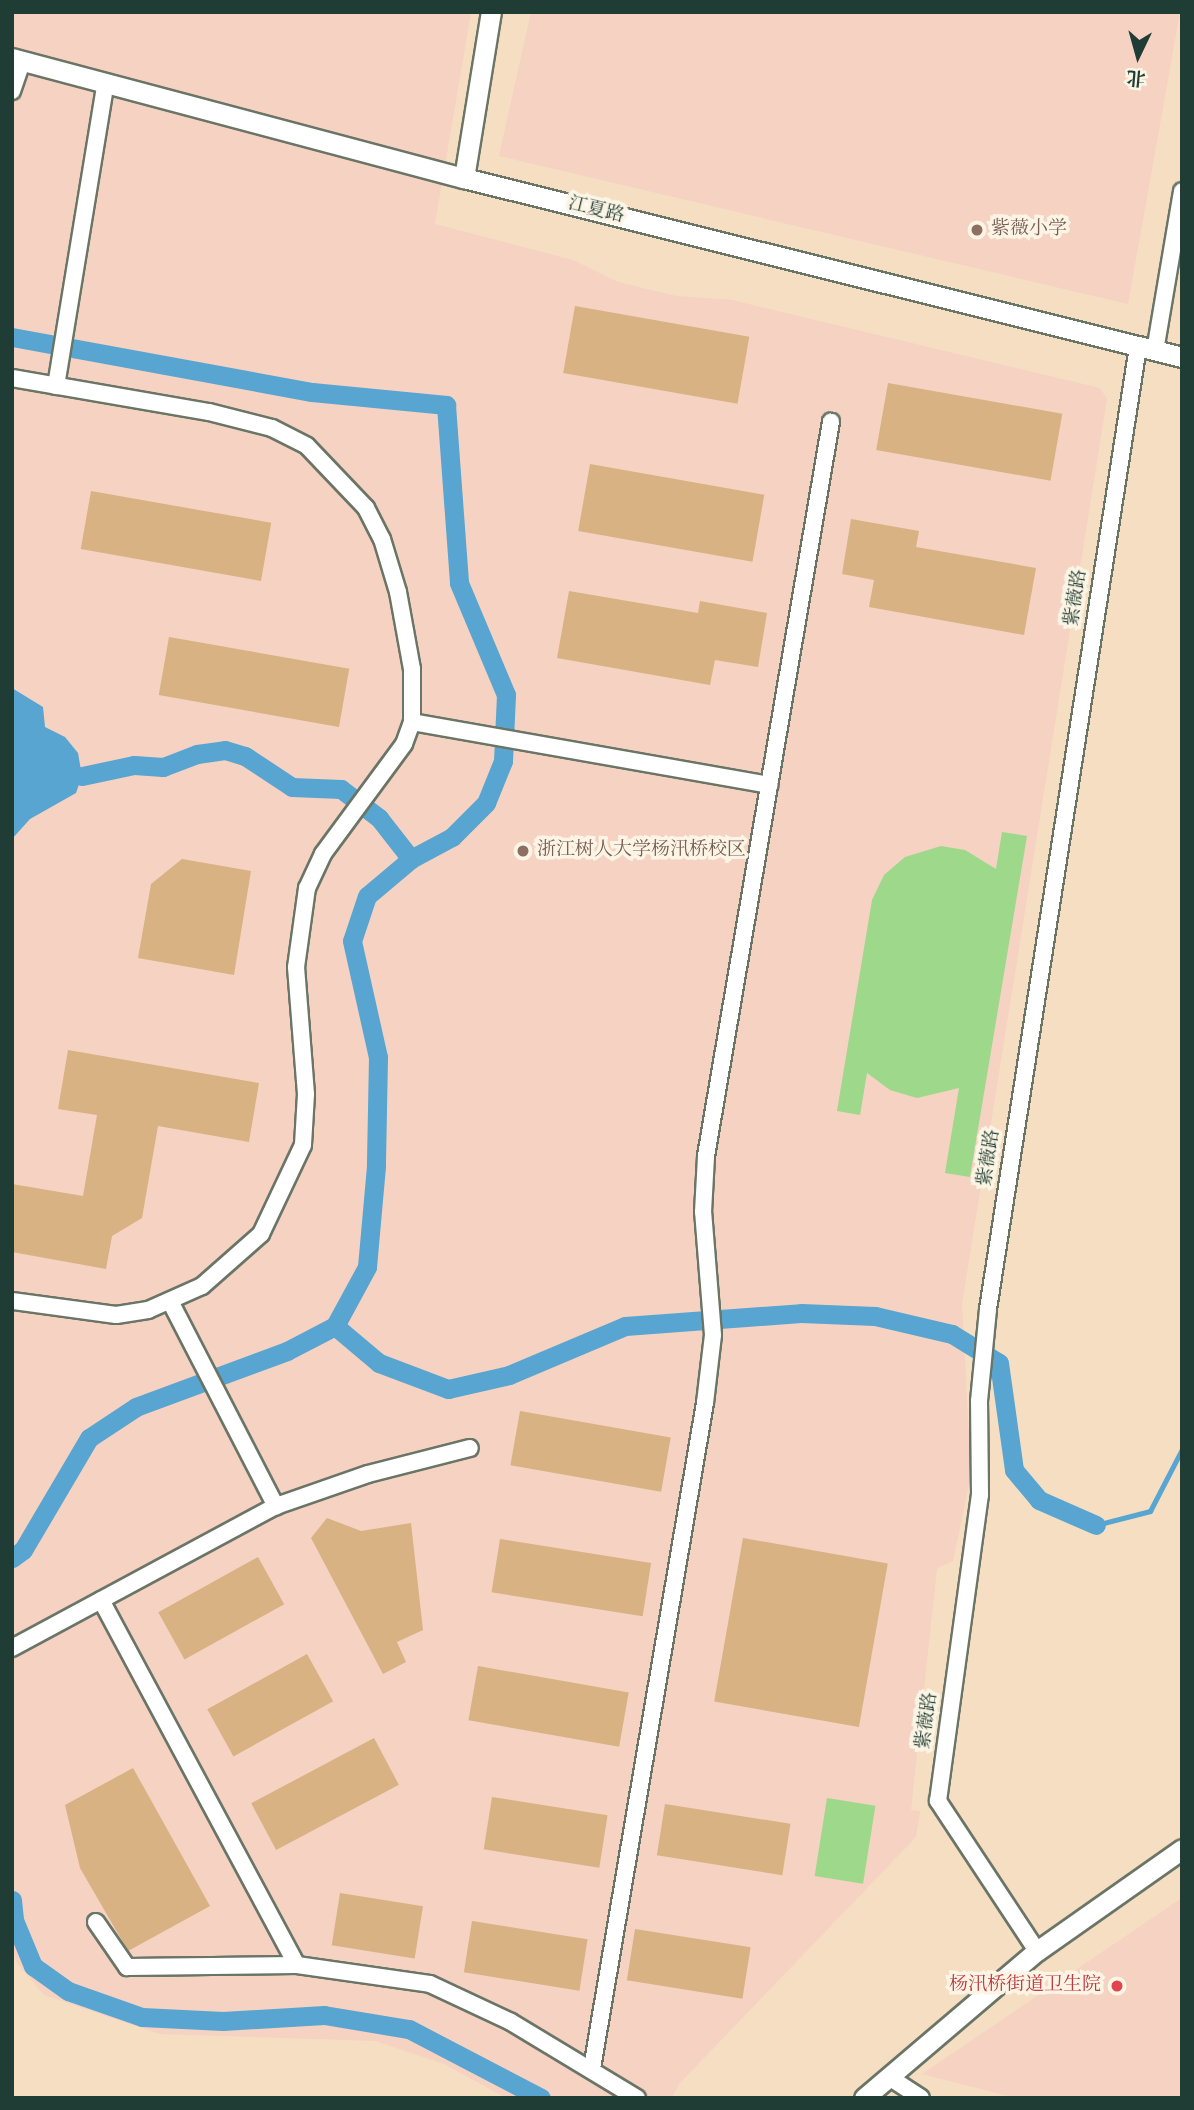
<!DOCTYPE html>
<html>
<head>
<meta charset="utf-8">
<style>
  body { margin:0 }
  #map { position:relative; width:1194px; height:2110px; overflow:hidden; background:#f5dec2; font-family:"IM FELL English","Noto Serif SC",serif }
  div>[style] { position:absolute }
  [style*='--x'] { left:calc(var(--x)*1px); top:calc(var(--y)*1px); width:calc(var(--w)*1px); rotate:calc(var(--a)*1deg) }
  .built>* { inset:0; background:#f5d2c2 }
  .green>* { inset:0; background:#9dd88b; transform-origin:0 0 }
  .water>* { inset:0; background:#57a5d0 }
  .stream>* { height:5px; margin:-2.5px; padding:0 2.5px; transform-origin:2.5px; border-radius:2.5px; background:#57a5d0 }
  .canal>* { height:19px; margin:-9.5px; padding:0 9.5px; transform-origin:9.5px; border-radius:9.5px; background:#57a5d0 }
  .building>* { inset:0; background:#d8b282; transform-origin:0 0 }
  .roads { filter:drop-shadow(2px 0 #6a7566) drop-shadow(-2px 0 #6a7566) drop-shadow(0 2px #6a7566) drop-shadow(0 -2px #6a7566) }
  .minor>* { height:16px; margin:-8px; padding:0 8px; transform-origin:8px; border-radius:8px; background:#fff }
  .tertiary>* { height:19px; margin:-9.5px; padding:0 9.5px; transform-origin:9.5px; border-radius:9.5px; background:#fff }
  .dots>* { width:19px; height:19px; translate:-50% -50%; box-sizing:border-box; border:4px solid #fcf5e5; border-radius:50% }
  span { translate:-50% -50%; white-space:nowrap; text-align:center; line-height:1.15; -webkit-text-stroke:7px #fcf5e5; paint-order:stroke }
  .street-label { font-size:19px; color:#1f3d34 }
  .education-label { font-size:19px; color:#785e54 }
  .left { translate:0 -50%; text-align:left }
  .health-label { font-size:19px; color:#be3a42 }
  .right { translate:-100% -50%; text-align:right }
  .frame { position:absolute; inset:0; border:14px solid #1f3d34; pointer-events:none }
  .north { position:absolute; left:1103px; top:21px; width:70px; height:70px; -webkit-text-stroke:5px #fcf5e5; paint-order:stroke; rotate:185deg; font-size:19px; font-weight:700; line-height:28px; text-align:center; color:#1f3d34 }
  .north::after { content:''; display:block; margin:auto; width:24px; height:32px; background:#1f3d34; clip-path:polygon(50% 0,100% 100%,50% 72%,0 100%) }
</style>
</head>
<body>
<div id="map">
  <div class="built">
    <i style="clip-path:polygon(12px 12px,471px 12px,435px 224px,573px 260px,618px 282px,676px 296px,732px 300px,1100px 388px,1107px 399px,962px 1304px,971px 1475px,953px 1561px,937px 1568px,911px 1810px,920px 1811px,916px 1837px,679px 2084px,672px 2098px,506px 2098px,444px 2064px,376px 2041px,160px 2034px,44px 1995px,16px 1962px,12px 1945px)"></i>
    <i style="clip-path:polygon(531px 12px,1180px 12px,1128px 304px,499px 156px)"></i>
    <i style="clip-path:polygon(1182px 1898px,1182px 2098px,1016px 2098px,922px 2074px)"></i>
  </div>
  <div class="green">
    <i style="clip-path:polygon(1002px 832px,1027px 836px,970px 1177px,945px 1173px,959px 1088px,917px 1098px,890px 1090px,867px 1073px,860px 1115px,837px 1111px,872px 900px,884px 875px,905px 857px,941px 846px,965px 850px,996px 869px)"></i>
    <i style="left:827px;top:1798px;width:49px;height:79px;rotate:9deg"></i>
  </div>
  <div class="water">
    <i style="clip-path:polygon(12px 688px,43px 707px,45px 727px,65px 737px,78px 753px,82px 776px,76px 793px,30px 819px,12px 839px)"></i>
  </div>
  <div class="stream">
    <i style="--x:1096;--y:1525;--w:56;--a:-14.5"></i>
    <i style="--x:1150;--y:1511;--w:70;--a:-62.7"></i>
  </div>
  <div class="canal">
    <i style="--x:12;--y:337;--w:305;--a:10.4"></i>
    <i style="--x:312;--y:392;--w:135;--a:5.5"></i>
    <i style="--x:446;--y:405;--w:178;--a:85.8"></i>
    <i style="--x:459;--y:583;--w:121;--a:67.2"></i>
    <i style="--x:506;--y:695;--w:66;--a:92.6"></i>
    <i style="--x:503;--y:761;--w:45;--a:112"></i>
    <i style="--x:486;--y:803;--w:48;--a:135"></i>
    <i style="--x:452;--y:837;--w:47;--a:151.8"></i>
    <i style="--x:411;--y:859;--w:57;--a:139.9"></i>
    <i style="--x:367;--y:896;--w:47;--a:108.4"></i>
    <i style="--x:352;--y:941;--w:119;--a:77.4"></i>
    <i style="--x:378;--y:1057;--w:109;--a:91.1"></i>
    <i style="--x:376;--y:1166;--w:101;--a:95.1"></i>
    <i style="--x:367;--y:1267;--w:67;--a:118.5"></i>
    <i style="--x:335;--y:1326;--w:54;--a:152.5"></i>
    <i style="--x:287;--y:1351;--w:161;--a:159.7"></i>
    <i style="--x:136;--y:1407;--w:56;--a:146.6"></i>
    <i style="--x:89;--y:1438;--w:130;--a:120.5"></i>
    <i style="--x:23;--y:1550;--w:14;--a:144"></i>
    <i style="--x:82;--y:776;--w:53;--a:-11.9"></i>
    <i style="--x:134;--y:765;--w:29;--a:4"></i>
    <i style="--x:163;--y:767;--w:36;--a:-21"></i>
    <i style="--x:197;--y:754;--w:28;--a:-8"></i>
    <i style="--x:225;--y:750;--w:21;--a:17"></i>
    <i style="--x:245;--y:756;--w:56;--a:33.4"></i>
    <i style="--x:292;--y:787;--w:49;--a:2.3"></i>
    <i style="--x:341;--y:789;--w:48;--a:37.3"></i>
    <i style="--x:379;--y:818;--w:52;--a:52"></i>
    <i style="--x:335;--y:1326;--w:57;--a:40.1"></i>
    <i style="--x:379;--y:1363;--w:74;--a:20.6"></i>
    <i style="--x:448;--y:1389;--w:63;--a:-12.9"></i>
    <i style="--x:509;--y:1375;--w:126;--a:-22.9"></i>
    <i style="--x:625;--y:1326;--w:176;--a:-4.2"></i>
    <i style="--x:801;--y:1313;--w:74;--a:2.3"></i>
    <i style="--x:875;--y:1316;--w:79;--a:13.2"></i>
    <i style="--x:952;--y:1334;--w:55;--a:31.7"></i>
    <i style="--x:999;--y:1363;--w:108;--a:82"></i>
    <i style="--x:1014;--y:1470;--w:39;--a:50"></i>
    <i style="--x:1039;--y:1500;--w:62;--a:23.7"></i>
    <i style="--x:12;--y:1900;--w:20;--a:84"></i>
    <i style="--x:14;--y:1920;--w:50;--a:67.6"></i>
    <i style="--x:33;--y:1966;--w:43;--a:35.5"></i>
    <i style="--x:68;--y:1991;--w:78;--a:19.4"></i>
    <i style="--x:142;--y:2017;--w:81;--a:2.8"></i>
    <i style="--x:223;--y:2021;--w:101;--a:-3.4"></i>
    <i style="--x:324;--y:2015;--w:86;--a:9.4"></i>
    <i style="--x:409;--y:2029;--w:149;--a:27.6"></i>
  </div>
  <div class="building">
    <i style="left:575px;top:306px;width:177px;height:68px;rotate:10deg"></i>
    <i style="left:888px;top:383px;width:177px;height:68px;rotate:10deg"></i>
    <i style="left:590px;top:464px;width:177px;height:68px;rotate:10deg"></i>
    <i style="left:91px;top:491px;width:183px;height:59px;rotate:10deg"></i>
    <i style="clip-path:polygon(851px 519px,919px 531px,916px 547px,1036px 568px,1024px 635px,869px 607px,874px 580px,842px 574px)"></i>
    <i style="clip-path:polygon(569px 591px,698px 613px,700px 601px,767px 613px,758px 667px,715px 660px,710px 685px,557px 658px)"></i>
    <i style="left:169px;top:637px;width:183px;height:59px;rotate:10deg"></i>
    <i style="clip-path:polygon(182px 859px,251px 871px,234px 975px,138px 958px,151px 884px)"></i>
    <i style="clip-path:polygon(68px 1050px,259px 1083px,249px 1142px,158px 1126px,142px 1218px,112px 1236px,106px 1269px,12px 1252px,12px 1184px,83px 1196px,97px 1115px,58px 1109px)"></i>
    <i style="left:520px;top:1411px;width:153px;height:55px;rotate:10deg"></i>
    <i style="clip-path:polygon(327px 1518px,361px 1531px,411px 1523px,423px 1630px,397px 1642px,406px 1662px,383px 1674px,311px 1538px)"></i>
    <i style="left:743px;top:1538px;width:147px;height:166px;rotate:10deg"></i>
    <i style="left:500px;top:1539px;width:153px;height:54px;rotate:9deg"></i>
    <i style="left:258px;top:1557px;width:54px;height:114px;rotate:61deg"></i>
    <i style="left:307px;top:1654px;width:54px;height:114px;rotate:61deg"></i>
    <i style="left:478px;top:1666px;width:153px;height:55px;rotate:10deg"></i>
    <i style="left:374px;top:1738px;width:53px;height:139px;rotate:62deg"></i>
    <i style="clip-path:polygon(133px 1768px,210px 1906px,128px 1951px,80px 1868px,65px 1805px)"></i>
    <i style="left:492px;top:1797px;width:117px;height:53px;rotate:9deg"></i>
    <i style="left:665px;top:1804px;width:127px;height:52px;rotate:9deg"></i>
    <i style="left:340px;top:1893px;width:84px;height:53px;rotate:9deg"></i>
    <i style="left:472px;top:1921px;width:117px;height:52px;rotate:9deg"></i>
    <i style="left:635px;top:1929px;width:117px;height:52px;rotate:9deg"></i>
  </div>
  <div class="roads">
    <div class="minor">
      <i style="--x:12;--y:91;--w:31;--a:-71"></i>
      <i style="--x:1155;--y:351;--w:162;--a:-80.4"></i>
      <i style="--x:12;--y:378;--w:200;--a:9.8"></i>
      <i style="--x:209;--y:412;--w:65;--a:14.3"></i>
      <i style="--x:272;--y:428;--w:39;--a:27"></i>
      <i style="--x:307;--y:446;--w:86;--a:46.4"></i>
      <i style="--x:366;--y:508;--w:35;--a:63"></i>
      <i style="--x:382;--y:539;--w:55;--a:73.2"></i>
      <i style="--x:398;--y:592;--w:78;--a:79.7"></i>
      <i style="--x:412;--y:669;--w:53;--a:90"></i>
      <i style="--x:412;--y:722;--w:23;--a:110"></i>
      <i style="--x:404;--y:744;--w:137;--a:126.4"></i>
      <i style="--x:323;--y:854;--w:38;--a:115"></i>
      <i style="--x:307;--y:888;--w:80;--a:97.9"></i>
      <i style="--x:296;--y:967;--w:127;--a:85.5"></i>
      <i style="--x:306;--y:1094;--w:51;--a:93.4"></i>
      <i style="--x:303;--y:1145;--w:98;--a:115.3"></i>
      <i style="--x:261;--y:1234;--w:79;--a:138.6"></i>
      <i style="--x:202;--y:1286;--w:59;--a:156"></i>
      <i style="--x:148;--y:1310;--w:32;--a:171"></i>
      <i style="--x:116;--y:1315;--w:105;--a:-172.3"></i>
      <i style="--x:56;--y:386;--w:304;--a:-80.7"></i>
      <i style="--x:412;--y:722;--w:363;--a:10"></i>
      <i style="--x:171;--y:1303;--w:229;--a:62.7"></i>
      <i style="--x:101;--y:1600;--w:414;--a:61.8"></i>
      <i style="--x:12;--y:1648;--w:300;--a:-28.3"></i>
      <i style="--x:276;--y:1506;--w:97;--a:-19.2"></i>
      <i style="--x:368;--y:1474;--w:105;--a:-14.3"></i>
      <i style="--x:96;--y:1922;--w:55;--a:55.4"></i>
      <i style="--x:127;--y:1967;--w:170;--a:-0.7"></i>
      <i style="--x:297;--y:1965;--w:134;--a:8.1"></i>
      <i style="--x:430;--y:1984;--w:89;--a:25.1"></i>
      <i style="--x:511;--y:2022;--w:147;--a:31.1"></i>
      <i style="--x:1037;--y:1951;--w:180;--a:-123.4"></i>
      <i style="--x:938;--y:1801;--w:309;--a:-82.2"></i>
      <i style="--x:980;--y:1495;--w:94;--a:-90.6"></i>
      <i style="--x:979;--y:1401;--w:92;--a:-84.4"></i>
      <i style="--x:988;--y:1309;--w:974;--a:-81.14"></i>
      <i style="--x:592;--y:2068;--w:675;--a:-80.36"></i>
      <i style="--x:705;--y:1403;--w:68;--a:-83.3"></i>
      <i style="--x:713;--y:1335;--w:123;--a:-94.6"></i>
      <i style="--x:703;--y:1212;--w:56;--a:-86.9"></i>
      <i style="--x:706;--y:1156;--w:745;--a:-80.34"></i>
      <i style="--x:889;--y:2077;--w:38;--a:33"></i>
    </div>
    <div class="tertiary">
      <i style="--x:12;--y:58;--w:468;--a:14.9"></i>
      <i style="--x:464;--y:178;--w:740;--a:14"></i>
      <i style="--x:464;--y:178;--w:168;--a:-80.8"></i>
      <i style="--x:864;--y:2098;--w:227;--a:-40.4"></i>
      <i style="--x:1037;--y:1951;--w:177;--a:-35.1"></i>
    </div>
  </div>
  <div class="dots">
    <i style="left:977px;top:230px;background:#8d6e63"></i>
    <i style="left:523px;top:851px;background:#8d6e63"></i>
    <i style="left:1117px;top:1986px;background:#e0444e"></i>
  </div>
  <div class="street-label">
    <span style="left:596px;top:211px;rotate:14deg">江夏路</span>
    <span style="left:1077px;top:598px;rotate:-81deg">紫薇路</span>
    <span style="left:990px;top:1158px;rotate:-81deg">紫薇路</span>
    <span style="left:928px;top:1721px;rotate:-82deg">紫薇路</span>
  </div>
  <div class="education-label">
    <span class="left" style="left:991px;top:230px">紫薇小学</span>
    <span class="left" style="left:537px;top:851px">浙江树人大学杨汛桥校区</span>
  </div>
  <div class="health-label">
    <span class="right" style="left:1101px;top:1986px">杨汛桥街道卫生院</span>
  </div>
  <div class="frame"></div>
  <div class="north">北</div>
</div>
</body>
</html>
